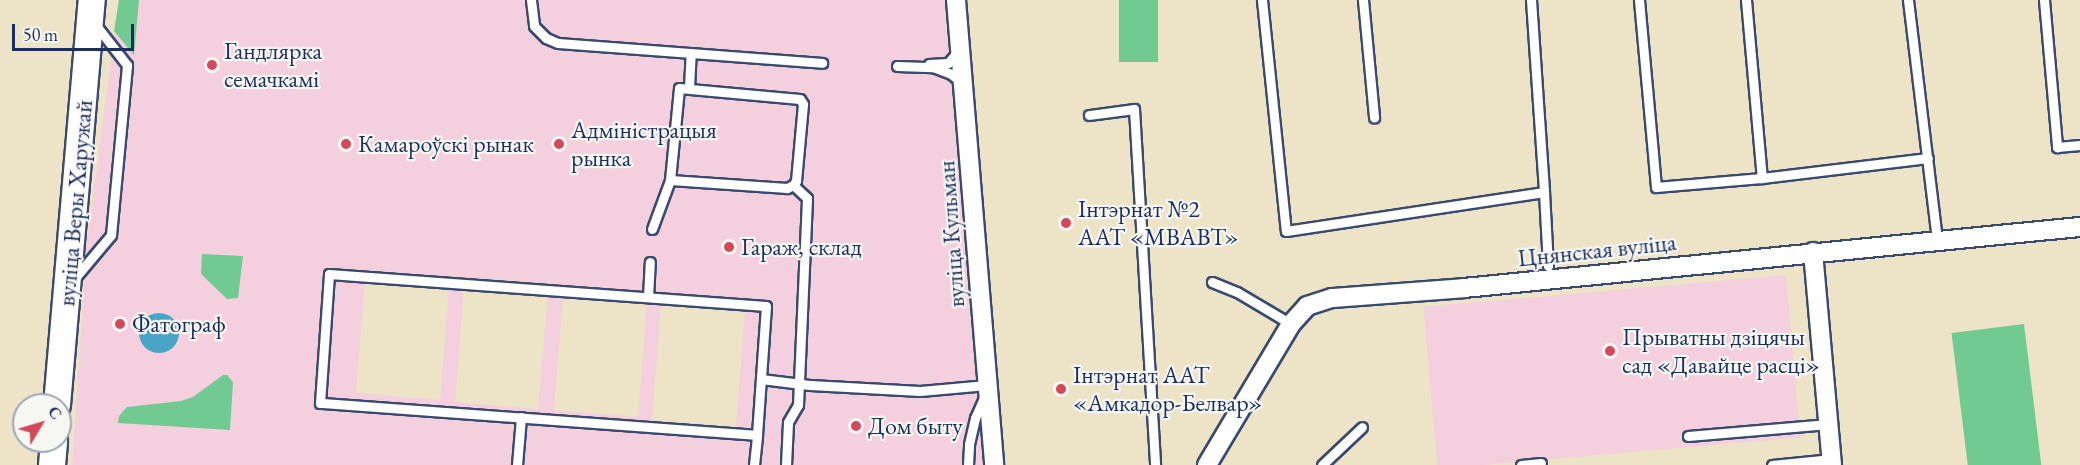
<!DOCTYPE html>
<html>
<head>
<meta charset="utf-8">
<style>
  body { margin:0 }
  #map { position:relative; width:2080px; height:465px; overflow:hidden; background:#ede4c8; font-family:"EB Garamond",serif }
  div>[style] { position:absolute }
  [style*='--x'] { left:calc(var(--x)*1px); top:calc(var(--y)*1px); width:calc(var(--w)*1px); rotate:calc(var(--a)*1deg) }
  .built>* { inset:0; background:#f4cfdd; transform-origin:0 0 }
  .green>* { inset:0; background:#71ca91; transform-origin:0 0 }
  .water>* { inset:0; background:#49a5c7 }
  .round { border-radius:50% }
  .roads { filter:drop-shadow(2px 0 #3a4a6e) drop-shadow(-2px 0 #3a4a6e) drop-shadow(0 2px #3a4a6e) drop-shadow(0 -2px #3a4a6e) }
  .service>* { height:9px; margin:-4.5px; padding:0 4.5px; transform-origin:4.5px; border-radius:4.5px; background:#fff }
  .minor>* { height:18px; margin:-9px; padding:0 9px; transform-origin:9px; border-radius:9px; background:#fff }
  .secondary>* { height:26px; margin:-13px; padding:0 13px; transform-origin:13px; border-radius:13px; background:#fff }
  .dots>* { width:16px; height:16px; translate:-50% -50%; box-sizing:border-box; border:3px solid #f6f6f2; border-radius:50% }
  span { translate:-50% -50%; white-space:nowrap; text-align:center; line-height:1.15; -webkit-text-stroke:4.5px #f6f6f2; paint-order:stroke }
  .poi-label { font-size:24px; color:#1b2f5e }
  .left { translate:0 -50%; text-align:left }
  .street-label { font-size:24px; color:#1b2f5e }
  .north { position:absolute; left:12px; top:393px; width:60px; height:60px; box-sizing:border-box; background:#f6f6f2; border:2px solid #9ea6b7; border-radius:50%; rotate:52deg; font-size:16px; font-weight:700; line-height:24px; text-align:center; color:#1b2f5e }
  .north::after { content:''; display:block; margin:auto; width:21px; height:27px; background:#d1495b; clip-path:polygon(50% 0,100% 100%,50% 72%,0 100%) }
  .scale { position:absolute; left:12px; top:24px; width:122px; height:27px; box-sizing:border-box; border:3px solid #1b2f5e; border-top:0; padding-left:8px; font-size:18px; line-height:21px; white-space:nowrap; color:#1b2f5e; -webkit-text-stroke:4px #f6f6f2; paint-order:stroke }
</style>
</head>
<body>
<div id="map">
  <div class="built">
    <i style="clip-path:polygon(evenodd,119px 0,948px 0,959px 112px,983px 465px,72px 465px,87px 243px,119px 0,365px 278px,449px 286px,440px 400px,356px 393px,365px 278px,119px 0,464px 287px,548px 294px,538px 409px,455px 402px,464px 287px,119px 0,563px 296px,647px 302px,638px 417px,554px 410px,563px 296px,119px 0,661px 305px,745px 312px,736px 427px,652px 420px,661px 305px)"></i>
    <i style="left:1786px;top:275px;width:163px;height:364px;rotate:85deg"></i>
  </div>
  <div class="green">
    <i style="clip-path:polygon(119px 0,139px 0,134px 55px,114px 31px)"></i>
    <i style="left:1119px;top:0;width:39px;height:62px"></i>
    <i style="clip-path:polygon(202px 254px,243px 256px,238px 298px,227px 299px,201px 274px)"></i>
    <i style="left:2024px;top:324px;width:142px;height:73px;rotate:83deg"></i>
    <i style="clip-path:polygon(223px 375px,227px 375px,233px 382px,230px 430px,118px 423px,119px 416px,127px 407px,181px 401px,193px 397px)"></i>
  </div>
  <div class="water">
    <i class="round" style="left:139px;top:313px;width:40px;height:40px"></i>
  </div>
  <div class="roads">
    <div class="service">
      <i style="--x:531;--y:0;--w:26;--a:83"></i>
      <i style="--x:534;--y:26;--w:17;--a:45"></i>
      <i style="--x:546;--y:38;--w:13;--a:23"></i>
      <i style="--x:558;--y:43;--w:265;--a:4.3"></i>
      <i style="--x:1262;--y:0;--w:232;--a:84.1"></i>
      <i style="--x:1286;--y:231;--w:261;--a:-8.6"></i>
      <i style="--x:1544;--y:192;--w:74;--a:86.9"></i>
      <i style="--x:1363;--y:0;--w:118;--a:84.6"></i>
      <i style="--x:1531;--y:0;--w:192;--a:86.1"></i>
      <i style="--x:1639;--y:0;--w:188;--a:84.8"></i>
      <i style="--x:1656;--y:187;--w:106;--a:-4.9"></i>
      <i style="--x:1762;--y:178;--w:167;--a:-6.9"></i>
      <i style="--x:1746;--y:0;--w:179;--a:84.9"></i>
      <i style="--x:1908;--y:0;--w:243;--a:83.1"></i>
      <i style="--x:2044;--y:0;--w:148;--a:84.9"></i>
      <i style="--x:2057;--y:147;--w:23;--a:-5"></i>
      <i style="--x:929;--y:64;--w:19;--a:-3"></i>
      <i style="--x:948;--y:63;--w:18;--a:-49"></i>
      <i style="--x:897;--y:66;--w:36;--a:2"></i>
      <i style="--x:933;--y:67;--w:19;--a:21"></i>
      <i style="--x:951;--y:74;--w:14;--a:39"></i>
      <i style="--x:689;--y:87;--w:34;--a:-87"></i>
      <i style="--x:1089;--y:115;--w:45;--a:-7.6"></i>
      <i style="--x:1134;--y:109;--w:357;--a:86.6"></i>
      <i style="--x:652;--y:229;--w:52;--a:-69.8"></i>
      <i style="--x:670;--y:180;--w:92;--a:-84.4"></i>
      <i style="--x:679;--y:88;--w:121;--a:5.2"></i>
      <i style="--x:800;--y:99;--w:6;--a:59"></i>
      <i style="--x:803;--y:104;--w:77;--a:95.2"></i>
      <i style="--x:796;--y:181;--w:5;--a:127"></i>
      <i style="--x:793;--y:185;--w:7;--a:153"></i>
      <i style="--x:787;--y:188;--w:117;--a:-176.1"></i>
      <i style="--x:329;--y:274;--w:438;--a:4.2"></i>
      <i style="--x:766;--y:306;--w:129;--a:94"></i>
      <i style="--x:757;--y:435;--w:438;--a:-175.8"></i>
      <i style="--x:320;--y:403;--w:129;--a:-86"></i>
      <i style="--x:74;--y:279;--w:57;--a:-49.9"></i>
      <i style="--x:111;--y:235;--w:171;--a:-84.6"></i>
      <i style="--x:127;--y:65;--w:52;--a:-128"></i>
      <i style="--x:1212;--y:282;--w:27;--a:22"></i>
      <i style="--x:1237;--y:292;--w:63;--a:30.7"></i>
      <i style="--x:648;--y:297;--w:35;--a:-87"></i>
      <i style="--x:761;--y:379;--w:49;--a:7"></i>
      <i style="--x:810;--y:385;--w:110;--a:3.1"></i>
      <i style="--x:920;--y:391;--w:67;--a:-5.1"></i>
      <i style="--x:1688;--y:436;--w:141;--a:-4.9"></i>
      <i style="--x:517;--y:465;--w:48;--a:-85.2"></i>
      <i style="--x:754;--y:465;--w:30;--a:-84"></i>
      <i style="--x:786;--y:465;--w:43;--a:-87.3"></i>
      <i style="--x:788;--y:422;--w:20;--a:-60"></i>
      <i style="--x:798;--y:405;--w:207;--a:-87.5"></i>
      <i style="--x:807;--y:198;--w:19;--a:-137"></i>
      <i style="--x:968;--y:465;--w:21;--a:-87"></i>
      <i style="--x:969;--y:444;--w:27;--a:-77"></i>
      <i style="--x:975;--y:418;--w:24;--a:-66"></i>
      <i style="--x:1322;--y:465;--w:55;--a:-43.5"></i>
      <i style="--x:1521;--y:465;--w:20;--a:-6"></i>
      <i style="--x:1772;--y:465;--w:60;--a:-5.7"></i>
    </div>
    <div class="minor">
      <i style="--x:956;--y:0;--w:467;--a:85.3"></i>
      <i style="--x:1813;--y:252;--w:214;--a:84.9"></i>
      <i style="--x:1207;--y:465;--w:164;--a:-59.2"></i>
      <i style="--x:1291;--y:324;--w:24;--a:-48"></i>
      <i style="--x:1307;--y:306;--w:26;--a:-18"></i>
      <i style="--x:1332;--y:298;--w:132;--a:-4.3"></i>
      <i style="--x:1464;--y:288;--w:619;--a:-5.66"></i>
    </div>
    <div class="secondary">
      <i style="--x:57;--y:405;--w:407;--a:-85.1"></i>
      <i style="--x:52;--y:465;--w:24;--a:-85"></i>
    </div>
  </div>
  <div class="dots">
    <i style="left:212px;top:65px;background:#d1495b"></i>
    <i style="left:346px;top:144px;background:#d1495b"></i>
    <i style="left:559px;top:144px;background:#d1495b"></i>
    <i style="left:1066px;top:223px;background:#d1495b"></i>
    <i style="left:729px;top:247px;background:#d1495b"></i>
    <i style="left:120px;top:324px;background:#d1495b"></i>
    <i style="left:1610px;top:351px;background:#d1495b"></i>
    <i style="left:1061px;top:389px;background:#d1495b"></i>
    <i style="left:856px;top:426px;background:#d1495b"></i>
  </div>
  <div class="poi-label">
    <span class="left" style="left:224px;top:65px">Гандлярка<br>семачкамі</span>
    <span class="left" style="left:571px;top:144px">Адміністрацыя<br>рынка</span>
    <span class="left" style="left:358px;top:144px">Камароўскі рынак</span>
    <span class="left" style="left:1078px;top:223px">Інтэрнат №2<br>ААТ «МВАВТ»</span>
    <span class="left" style="left:741px;top:247px">Гараж, склад</span>
    <span class="left" style="left:132px;top:324px">Фатограф</span>
    <span class="left" style="left:1622px;top:351px">Прыватны дзіцячы<br>сад «Давайце расці»</span>
    <span class="left" style="left:1073px;top:389px">Інтэрнат ААТ<br>«Амкадор-Белвар»</span>
    <span class="left" style="left:868px;top:426px">Дом быту</span>
  </div>
  <div class="street-label">
    <span style="left:75px;top:203px;rotate:-85deg">вуліца Веры Харужай</span>
    <span style="left:951px;top:234px;rotate:-94deg">вуліца Кульман</span>
    <span style="left:1597px;top:250px;rotate:-6deg">Цнянская вуліца</span>
  </div>
  <div class="north">С</div>
  <div class="scale">50 m</div>
</div>
</body>
</html>
